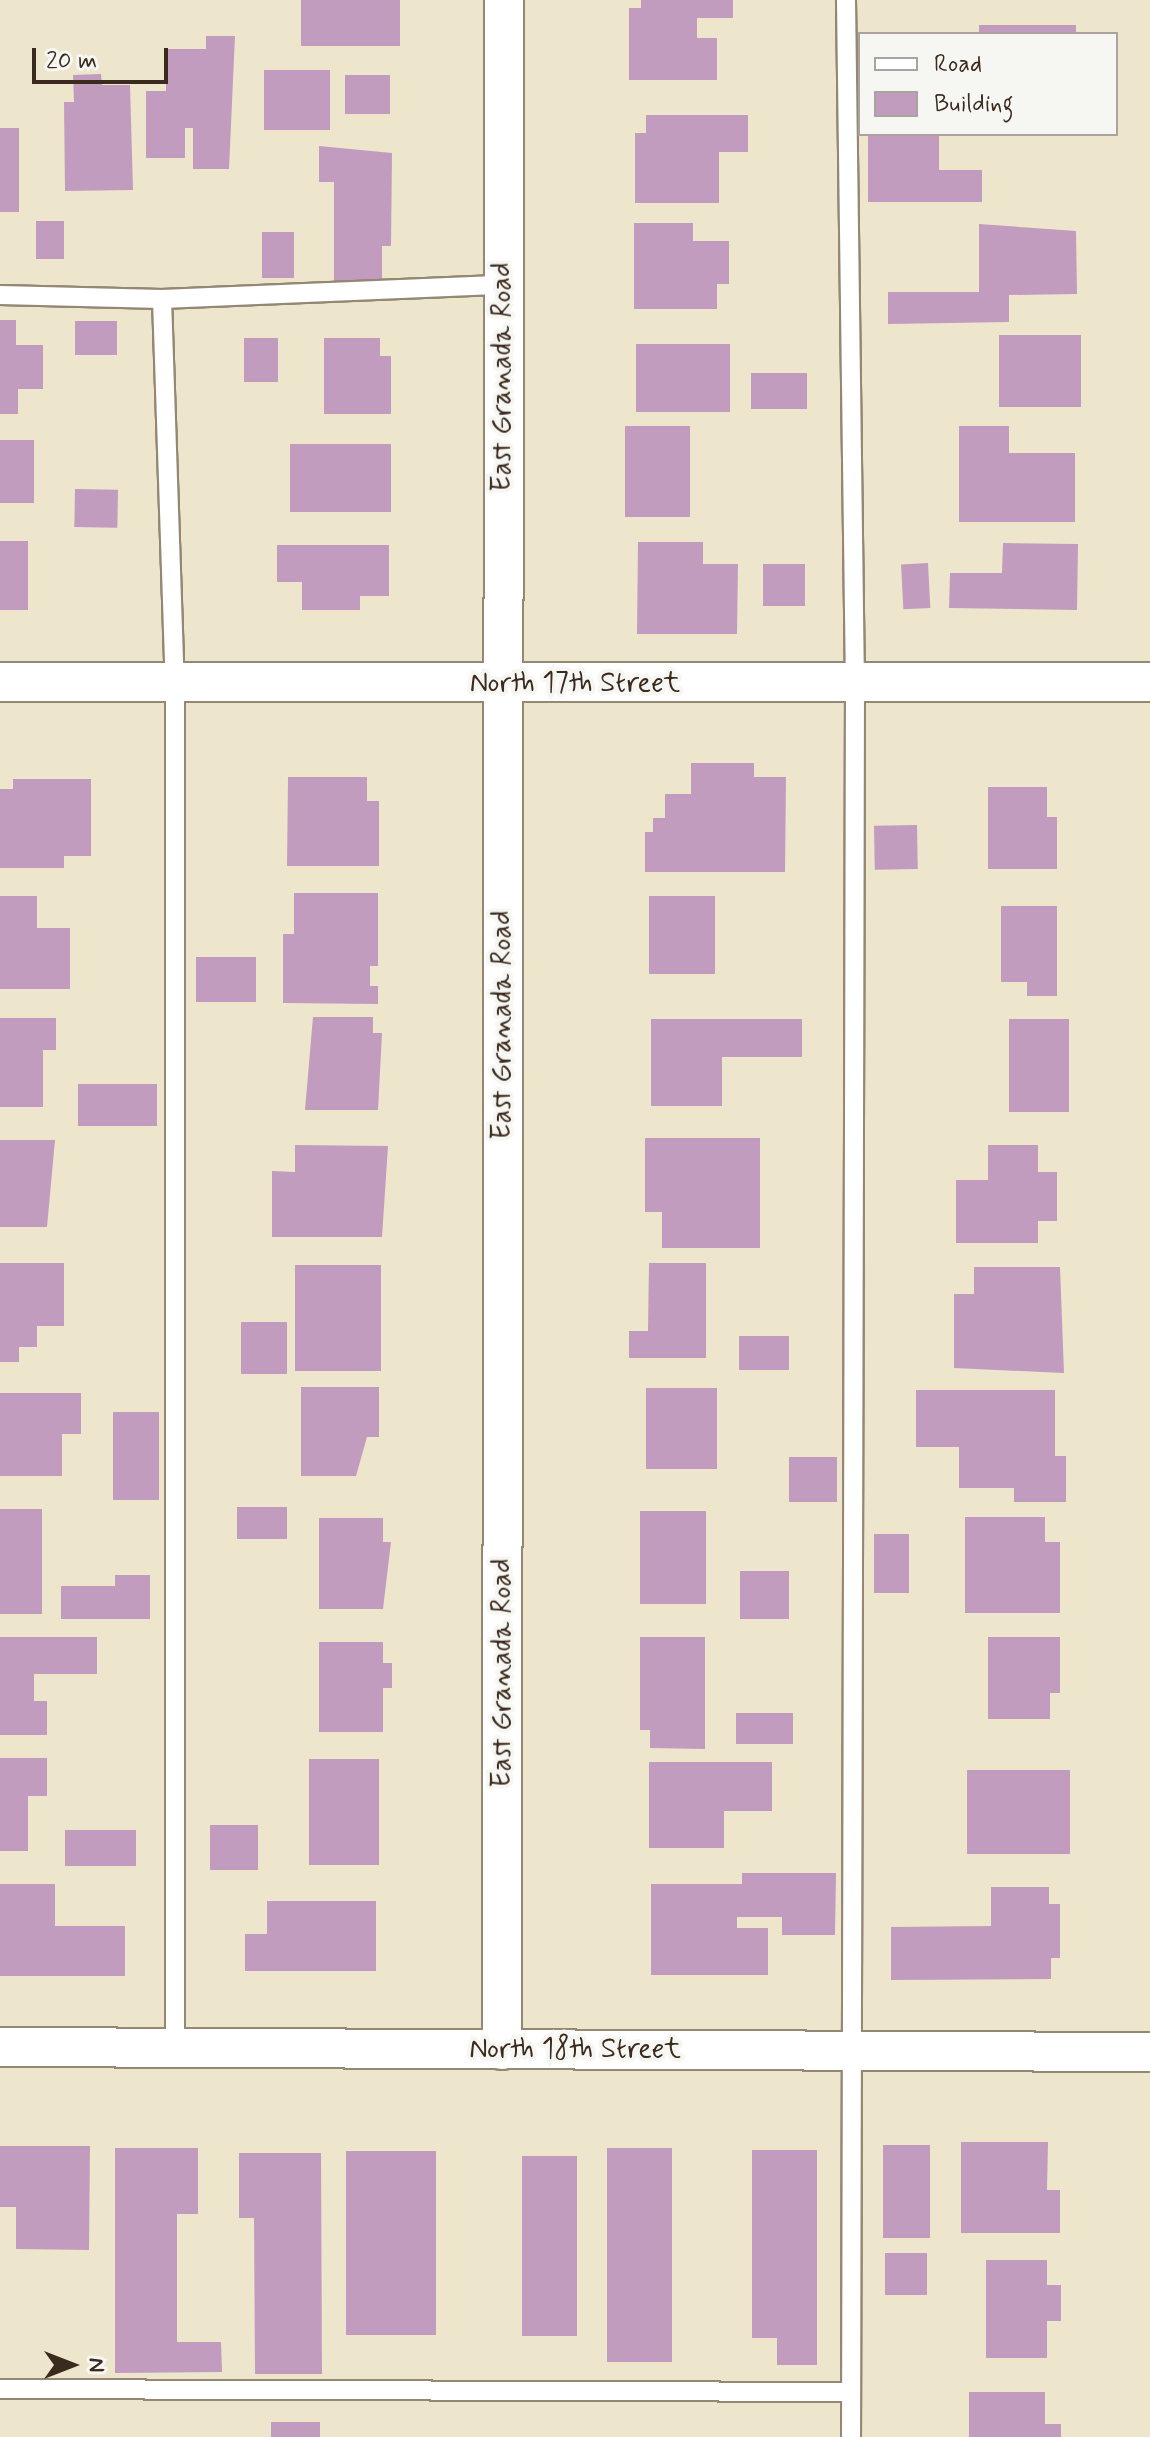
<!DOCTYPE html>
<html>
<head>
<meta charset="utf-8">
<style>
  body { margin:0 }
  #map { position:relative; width:1150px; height:2437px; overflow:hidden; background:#ede6cc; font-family:Mynerve,sans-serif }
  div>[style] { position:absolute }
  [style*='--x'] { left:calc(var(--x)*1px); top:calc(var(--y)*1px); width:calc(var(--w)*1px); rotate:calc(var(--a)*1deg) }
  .building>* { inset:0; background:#c19cbe; transform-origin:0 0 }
  .roads { filter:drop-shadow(2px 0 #948875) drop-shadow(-2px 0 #948875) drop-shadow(0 2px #948875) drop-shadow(0 -2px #948875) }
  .service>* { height:18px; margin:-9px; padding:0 9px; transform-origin:9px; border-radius:9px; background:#fff }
  .minor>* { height:38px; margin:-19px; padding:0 19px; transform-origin:19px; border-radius:19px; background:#fff }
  span { translate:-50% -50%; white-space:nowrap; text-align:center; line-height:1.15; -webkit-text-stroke:8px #f6f6f2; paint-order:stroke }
  .street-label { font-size:28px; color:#3b2a1e }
  .legend { position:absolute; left:858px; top:32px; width:260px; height:104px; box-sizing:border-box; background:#f6f6f2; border:2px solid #aba49d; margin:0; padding:10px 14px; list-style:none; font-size:24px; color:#3b2a1e }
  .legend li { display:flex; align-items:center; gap:16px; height:40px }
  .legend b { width:40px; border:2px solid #aba49d }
  .north { position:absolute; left:32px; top:2325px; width:80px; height:80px; -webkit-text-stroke:6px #f6f6f2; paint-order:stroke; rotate:90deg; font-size:22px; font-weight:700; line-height:32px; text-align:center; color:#3b2a1e }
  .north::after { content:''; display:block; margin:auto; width:28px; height:36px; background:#3b2a1e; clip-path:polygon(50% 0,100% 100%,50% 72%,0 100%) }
  .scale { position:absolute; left:32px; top:48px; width:136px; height:36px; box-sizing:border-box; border:4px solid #3b2a1e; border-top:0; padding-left:10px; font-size:24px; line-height:28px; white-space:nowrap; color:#3b2a1e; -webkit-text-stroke:6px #f6f6f2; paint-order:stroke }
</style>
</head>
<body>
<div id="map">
  <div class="building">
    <i style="left:301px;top:0;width:99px;height:46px"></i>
    <i style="clip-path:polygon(641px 0,733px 0,733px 18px,697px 18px,697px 38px,717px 38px,717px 80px,629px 80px,629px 8px,641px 8px)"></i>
    <i style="left:979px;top:25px;width:97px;height:9px"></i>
    <i style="clip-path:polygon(206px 36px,235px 36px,229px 169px,193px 169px,193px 128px,185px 128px,185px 158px,146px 158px,146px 91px,166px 91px,166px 49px,206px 49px)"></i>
    <i style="left:264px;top:70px;width:66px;height:60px"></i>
    <i style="clip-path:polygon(101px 74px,102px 85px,130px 85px,133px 190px,65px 191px,64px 102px,74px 102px,73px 75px)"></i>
    <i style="left:345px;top:75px;width:45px;height:39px"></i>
    <i style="clip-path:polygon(646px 115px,748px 115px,748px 152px,719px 152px,719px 203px,635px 203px,635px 133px,646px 133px)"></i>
    <i style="left:0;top:128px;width:19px;height:84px"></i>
    <i style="clip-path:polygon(868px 134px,939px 134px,939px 170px,982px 170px,982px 202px,868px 202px)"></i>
    <i style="clip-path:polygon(319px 146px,392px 153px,391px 246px,382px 246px,382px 285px,334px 285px,334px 182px,319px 182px)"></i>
    <i style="left:36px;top:221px;width:28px;height:38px"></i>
    <i style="clip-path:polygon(634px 223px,693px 223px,693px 241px,729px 241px,729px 284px,717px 284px,717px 309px,634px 309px)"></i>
    <i style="clip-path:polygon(979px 224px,1076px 231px,1077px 294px,1009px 295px,1009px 322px,888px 324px,888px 292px,979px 292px)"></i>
    <i style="left:262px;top:232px;width:32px;height:46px"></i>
    <i style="clip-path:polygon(0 320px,16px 320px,16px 345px,43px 345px,43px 389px,18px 389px,18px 414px,0 414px)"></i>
    <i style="left:75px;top:321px;width:42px;height:34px"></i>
    <i style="left:999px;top:335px;width:82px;height:72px"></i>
    <i style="left:244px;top:338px;width:34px;height:44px"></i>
    <i style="clip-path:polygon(324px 338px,380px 338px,380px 356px,391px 356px,391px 414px,324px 414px)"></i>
    <i style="left:636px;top:344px;width:94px;height:68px"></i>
    <i style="left:751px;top:373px;width:56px;height:36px"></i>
    <i style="left:625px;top:426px;width:65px;height:91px"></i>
    <i style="clip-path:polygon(959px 426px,1009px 426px,1009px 453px,1075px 453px,1075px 522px,959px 522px)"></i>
    <i style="left:0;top:440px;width:34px;height:63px"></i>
    <i style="left:290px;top:444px;width:101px;height:68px"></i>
    <i style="left:75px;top:489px;width:43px;height:38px;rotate:1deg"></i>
    <i style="left:0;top:541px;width:28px;height:69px"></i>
    <i style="clip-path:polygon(638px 542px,703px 542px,703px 564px,738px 564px,737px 634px,637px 634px)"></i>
    <i style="clip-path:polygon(1003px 543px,1078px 544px,1077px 610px,949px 608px,950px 573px,1002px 573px)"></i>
    <i style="clip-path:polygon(277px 545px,389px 545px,389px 596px,360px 596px,360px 610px,302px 610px,302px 582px,277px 582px)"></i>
    <i style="left:928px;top:563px;width:45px;height:27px;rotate:87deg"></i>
    <i style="left:763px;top:564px;width:42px;height:42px"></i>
    <i style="clip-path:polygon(691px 763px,754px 763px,754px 777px,786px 777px,785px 872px,645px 872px,645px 832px,653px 832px,653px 818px,665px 818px,665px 794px,691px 794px)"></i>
    <i style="clip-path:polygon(288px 777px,367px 777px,367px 801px,379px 801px,379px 866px,287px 866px)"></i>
    <i style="clip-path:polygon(13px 779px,91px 779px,91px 856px,64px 856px,64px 868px,0 868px,0 789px,13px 789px)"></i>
    <i style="clip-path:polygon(988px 787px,1047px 787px,1047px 817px,1057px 817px,1057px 869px,988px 869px)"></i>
    <i style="left:917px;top:825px;width:44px;height:43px;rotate:89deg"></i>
    <i style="clip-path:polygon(294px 893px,378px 893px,378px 966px,370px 966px,370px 986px,378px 986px,378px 1004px,283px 1003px,283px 934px,294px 934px)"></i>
    <i style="clip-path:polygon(0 896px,37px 896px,37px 928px,70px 928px,70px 989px,0 989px)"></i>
    <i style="left:649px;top:896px;width:66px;height:78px"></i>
    <i style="clip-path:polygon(1001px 906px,1057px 906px,1057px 996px,1027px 996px,1027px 982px,1001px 982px)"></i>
    <i style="left:196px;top:957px;width:60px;height:45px"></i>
    <i style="clip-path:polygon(313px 1017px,373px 1017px,373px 1033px,382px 1033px,378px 1110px,305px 1110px)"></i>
    <i style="clip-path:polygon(0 1018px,56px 1018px,56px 1050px,43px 1050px,43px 1107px,0 1107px)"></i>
    <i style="clip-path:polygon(651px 1019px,802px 1019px,802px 1057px,722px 1057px,722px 1106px,651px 1106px)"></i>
    <i style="left:1009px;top:1019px;width:60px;height:93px"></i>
    <i style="left:78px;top:1084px;width:79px;height:42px"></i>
    <i style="clip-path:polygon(645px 1138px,760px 1138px,760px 1248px,662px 1248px,662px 1212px,645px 1212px)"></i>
    <i style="clip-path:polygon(0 1140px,55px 1140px,47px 1227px,0 1227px)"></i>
    <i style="clip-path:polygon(295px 1145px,388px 1146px,382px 1237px,272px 1237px,272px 1171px,295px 1172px)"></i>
    <i style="clip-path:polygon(988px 1145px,1038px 1145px,1038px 1172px,1057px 1172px,1057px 1221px,1038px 1221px,1038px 1243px,956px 1243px,956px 1180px,988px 1180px)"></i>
    <i style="clip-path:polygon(0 1263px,64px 1263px,64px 1326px,37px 1326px,37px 1347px,19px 1347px,19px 1362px,0 1362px)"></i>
    <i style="clip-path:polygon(649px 1263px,706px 1263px,706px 1358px,629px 1358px,629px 1331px,648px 1331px)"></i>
    <i style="left:295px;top:1265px;width:86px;height:106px"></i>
    <i style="clip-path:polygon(974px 1267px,1060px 1267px,1064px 1373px,954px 1368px,954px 1294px,974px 1294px)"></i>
    <i style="left:241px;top:1322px;width:46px;height:52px"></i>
    <i style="left:739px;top:1336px;width:50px;height:34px"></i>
    <i style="clip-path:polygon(301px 1387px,379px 1387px,379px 1437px,367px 1437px,356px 1476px,301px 1476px)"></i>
    <i style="left:646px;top:1388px;width:71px;height:81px"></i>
    <i style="clip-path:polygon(916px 1390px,1055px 1390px,1055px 1456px,1066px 1456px,1066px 1502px,1014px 1502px,1014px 1488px,959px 1488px,959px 1447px,916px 1447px)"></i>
    <i style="clip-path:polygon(0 1393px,81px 1393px,81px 1434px,62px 1434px,62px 1476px,0 1476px)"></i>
    <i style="left:113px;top:1412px;width:46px;height:88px"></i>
    <i style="left:789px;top:1457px;width:48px;height:45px"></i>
    <i style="left:237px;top:1507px;width:50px;height:32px"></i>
    <i style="left:0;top:1509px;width:42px;height:105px"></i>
    <i style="left:640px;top:1511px;width:66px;height:93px"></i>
    <i style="clip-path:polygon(965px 1517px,1045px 1517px,1045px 1542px,1060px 1542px,1060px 1613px,965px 1613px)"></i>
    <i style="clip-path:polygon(319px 1518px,383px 1518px,383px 1542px,391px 1542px,383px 1609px,319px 1609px)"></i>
    <i style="left:874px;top:1534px;width:35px;height:59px"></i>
    <i style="left:740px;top:1571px;width:49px;height:48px"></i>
    <i style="clip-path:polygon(115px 1575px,150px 1575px,150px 1619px,61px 1619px,61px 1586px,115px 1586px)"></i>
    <i style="clip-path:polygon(0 1637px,97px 1637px,97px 1674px,34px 1674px,34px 1701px,47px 1701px,47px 1735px,0 1735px)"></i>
    <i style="clip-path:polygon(640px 1637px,705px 1637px,705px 1749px,650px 1748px,650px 1730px,640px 1730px)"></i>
    <i style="clip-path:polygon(988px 1637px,1060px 1637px,1060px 1693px,1050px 1693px,1050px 1719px,988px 1719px)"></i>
    <i style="clip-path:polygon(319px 1642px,383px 1642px,383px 1663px,392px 1663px,392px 1688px,383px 1688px,383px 1732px,319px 1732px)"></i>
    <i style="left:736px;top:1713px;width:57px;height:31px"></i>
    <i style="clip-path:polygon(0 1758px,47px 1758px,47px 1796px,28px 1796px,28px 1851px,0 1851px)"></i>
    <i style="left:309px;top:1759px;width:70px;height:106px"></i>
    <i style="clip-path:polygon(649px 1762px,772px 1762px,772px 1811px,724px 1811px,724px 1848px,649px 1848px)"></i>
    <i style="left:967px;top:1770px;width:103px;height:84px"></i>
    <i style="left:210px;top:1825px;width:48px;height:45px"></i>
    <i style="left:65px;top:1830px;width:71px;height:36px"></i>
    <i style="clip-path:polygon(742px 1873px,836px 1873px,835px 1935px,782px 1935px,782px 1917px,737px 1917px,737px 1928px,768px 1928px,768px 1975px,651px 1975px,651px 1884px,742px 1884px)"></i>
    <i style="clip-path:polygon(0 1884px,55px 1884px,55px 1926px,125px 1926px,125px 1976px,0 1976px)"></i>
    <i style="clip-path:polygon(991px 1887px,1049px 1887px,1049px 1904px,1060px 1904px,1060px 1958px,1051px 1958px,1051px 1979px,891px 1980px,891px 1927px,991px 1926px)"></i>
    <i style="clip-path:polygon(267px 1901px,376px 1901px,376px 1971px,245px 1971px,245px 1934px,267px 1934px)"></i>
    <i style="clip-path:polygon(961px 2142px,1048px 2142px,1047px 2190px,1060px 2190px,1060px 2233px,961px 2233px)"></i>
    <i style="left:883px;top:2145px;width:47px;height:93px"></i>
    <i style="clip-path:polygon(0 2146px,90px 2146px,89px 2250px,16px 2249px,16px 2207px,0 2207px)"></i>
    <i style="clip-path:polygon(115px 2148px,198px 2148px,198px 2214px,177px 2214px,177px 2342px,221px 2342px,222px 2372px,115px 2373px)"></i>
    <i style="left:607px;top:2148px;width:65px;height:214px"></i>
    <i style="clip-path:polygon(752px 2150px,817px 2150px,817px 2365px,777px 2365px,777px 2338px,752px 2338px)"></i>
    <i style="left:346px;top:2151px;width:90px;height:184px"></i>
    <i style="clip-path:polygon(239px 2153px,321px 2153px,322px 2374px,255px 2374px,254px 2218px,239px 2218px)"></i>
    <i style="left:522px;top:2156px;width:55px;height:180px"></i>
    <i style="left:885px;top:2253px;width:42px;height:42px"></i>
    <i style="clip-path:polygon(986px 2260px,1047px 2260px,1047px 2285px,1061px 2285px,1061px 2321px,1047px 2321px,1047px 2358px,986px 2358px)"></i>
    <i style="clip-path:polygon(969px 2392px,1045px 2392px,1045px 2424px,1061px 2424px,1061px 2437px,969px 2437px)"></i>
    <i style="left:271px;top:2422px;width:49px;height:15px"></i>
  </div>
  <div class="roads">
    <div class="service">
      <i style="--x:846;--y:0;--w:684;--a:89.25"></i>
      <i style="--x:855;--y:684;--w:1753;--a:90.13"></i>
      <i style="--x:0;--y:295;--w:162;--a:1.4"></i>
      <i style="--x:162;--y:299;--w:341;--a:-2.4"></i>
      <i style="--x:162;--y:299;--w:385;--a:88.1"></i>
      <i style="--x:175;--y:684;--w:1366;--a:90"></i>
      <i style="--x:0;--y:2389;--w:850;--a:0.2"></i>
    </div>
    <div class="minor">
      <i style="--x:0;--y:682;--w:1150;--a:0"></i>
      <i style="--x:0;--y:2047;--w:1150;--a:0.25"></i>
      <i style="--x:502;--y:2050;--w:2050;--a:-89.94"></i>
    </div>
  </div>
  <div class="street-label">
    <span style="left:503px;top:377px;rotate:-90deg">East Granada Road</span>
    <span style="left:575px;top:684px">North 17th Street</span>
    <span style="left:503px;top:1025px;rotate:-90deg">East Granada Road</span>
    <span style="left:503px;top:1673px;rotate:-90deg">East Granada Road</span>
    <span style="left:575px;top:2050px">North 18th Street</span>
  </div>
  <ul class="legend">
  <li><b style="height:10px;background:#fff"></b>Road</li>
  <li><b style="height:22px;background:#c19cbe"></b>Building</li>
  </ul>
  <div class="north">N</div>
  <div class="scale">20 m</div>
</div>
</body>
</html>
